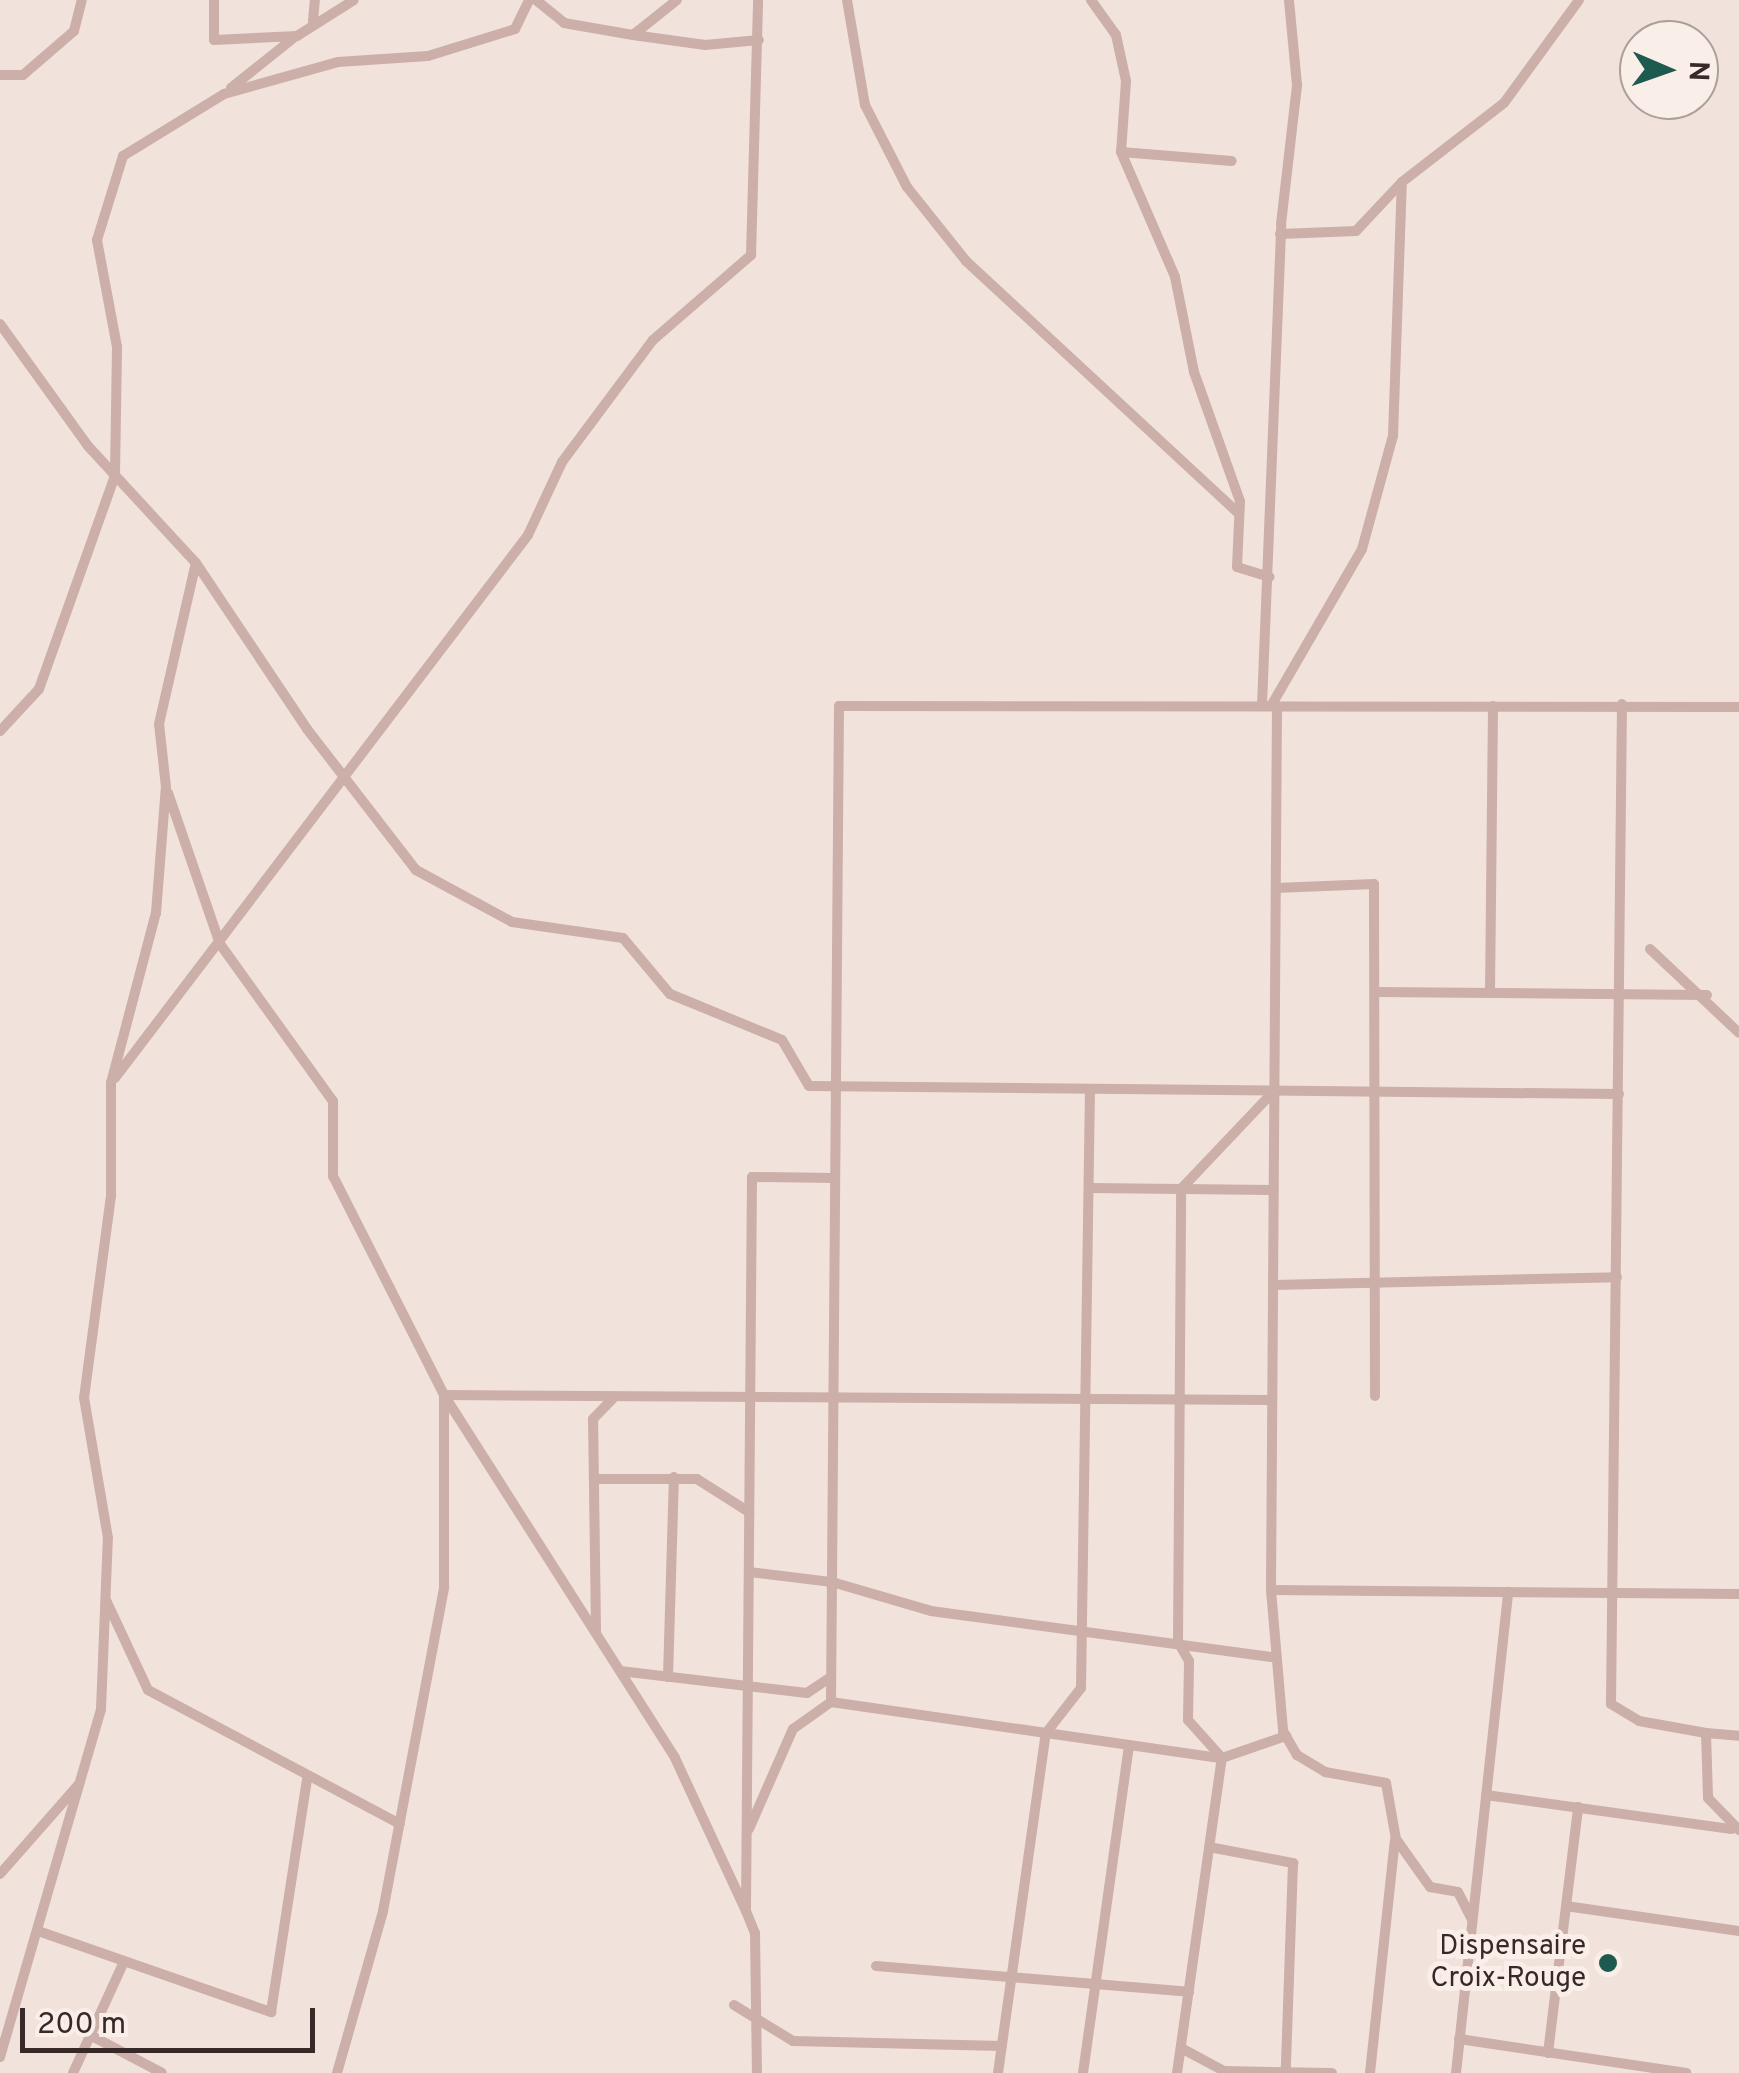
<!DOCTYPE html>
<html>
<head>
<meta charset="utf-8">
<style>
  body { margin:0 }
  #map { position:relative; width:1739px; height:2073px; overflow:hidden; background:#f2e2dc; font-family:Overpass,sans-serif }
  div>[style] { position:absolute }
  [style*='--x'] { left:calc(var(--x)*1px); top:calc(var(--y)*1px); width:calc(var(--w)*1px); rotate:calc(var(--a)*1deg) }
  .minor>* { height:10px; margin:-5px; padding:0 5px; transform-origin:5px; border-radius:5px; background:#cbafa8 }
  .dots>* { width:28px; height:28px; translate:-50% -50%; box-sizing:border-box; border:5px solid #faeee9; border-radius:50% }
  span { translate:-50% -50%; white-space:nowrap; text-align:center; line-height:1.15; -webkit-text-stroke:10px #faeee9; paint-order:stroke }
  .poi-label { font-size:28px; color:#372928 }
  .right { translate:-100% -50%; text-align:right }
  .north { position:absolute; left:1619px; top:20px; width:100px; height:100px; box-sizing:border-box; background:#faeee9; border:2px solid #ac9f9c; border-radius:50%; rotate:92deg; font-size:28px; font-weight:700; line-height:40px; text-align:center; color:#372928 }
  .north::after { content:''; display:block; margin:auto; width:35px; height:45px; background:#1d5a4f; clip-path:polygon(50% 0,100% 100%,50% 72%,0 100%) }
  .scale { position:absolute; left:20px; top:2008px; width:295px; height:45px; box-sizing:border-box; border:5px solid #372928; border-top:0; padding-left:12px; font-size:30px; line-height:35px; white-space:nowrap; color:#372928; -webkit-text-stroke:8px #faeee9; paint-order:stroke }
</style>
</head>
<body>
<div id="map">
  <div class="minor">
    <i style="--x:214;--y:0;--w:40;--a:90"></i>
    <i style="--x:214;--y:40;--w:83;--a:-2.8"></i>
    <i style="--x:297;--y:36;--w:67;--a:-32.3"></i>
    <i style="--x:536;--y:0;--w:36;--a:39"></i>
    <i style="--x:564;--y:23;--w:70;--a:9.9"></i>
    <i style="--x:633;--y:35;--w:56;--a:-38.5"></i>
    <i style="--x:847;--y:0;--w:107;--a:80.3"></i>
    <i style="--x:865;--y:105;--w:92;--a:62.9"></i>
    <i style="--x:907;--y:187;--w:95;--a:51.4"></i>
    <i style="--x:966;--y:261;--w:369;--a:42.8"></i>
    <i style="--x:1091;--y:0;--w:43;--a:54.5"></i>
    <i style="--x:1116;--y:35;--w:47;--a:77.7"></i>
    <i style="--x:1126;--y:81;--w:71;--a:94"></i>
    <i style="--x:1121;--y:152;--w:136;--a:66.6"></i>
    <i style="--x:1175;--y:277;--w:97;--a:78.7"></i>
    <i style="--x:1194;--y:372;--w:137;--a:70.4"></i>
    <i style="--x:1240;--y:501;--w:66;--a:92.6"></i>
    <i style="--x:1237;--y:567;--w:34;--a:17"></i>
    <i style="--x:313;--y:21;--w:21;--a:-85"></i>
    <i style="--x:633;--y:35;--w:73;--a:7.9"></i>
    <i style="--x:705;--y:45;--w:54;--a:-5.3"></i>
    <i style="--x:0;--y:75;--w:23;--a:0"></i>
    <i style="--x:23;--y:75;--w:67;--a:-40.8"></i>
    <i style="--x:74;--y:31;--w:32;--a:-76"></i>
    <i style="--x:231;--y:88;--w:83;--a:-38.7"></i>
    <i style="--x:1121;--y:152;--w:111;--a:4.6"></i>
    <i style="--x:1280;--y:234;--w:76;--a:-2.3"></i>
    <i style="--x:1356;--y:231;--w:67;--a:-46.8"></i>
    <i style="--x:0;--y:324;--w:150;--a:54.2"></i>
    <i style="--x:88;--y:446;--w:159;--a:47.3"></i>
    <i style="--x:196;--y:563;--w:200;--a:56.2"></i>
    <i style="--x:307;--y:729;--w:178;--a:52.3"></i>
    <i style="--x:416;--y:870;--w:109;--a:28.4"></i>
    <i style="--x:512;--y:922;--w:112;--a:8.2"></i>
    <i style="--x:623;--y:938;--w:73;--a:50"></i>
    <i style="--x:670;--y:994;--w:121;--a:22.3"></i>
    <i style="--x:782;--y:1040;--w:53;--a:59.6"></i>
    <i style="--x:809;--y:1086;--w:810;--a:0.57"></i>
    <i style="--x:1622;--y:704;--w:1000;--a:90.63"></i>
    <i style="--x:1611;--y:1704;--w:33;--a:31"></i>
    <i style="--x:1639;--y:1721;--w:68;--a:10.2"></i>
    <i style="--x:1706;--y:1733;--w:65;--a:88.2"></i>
    <i style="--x:1708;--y:1798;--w:45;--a:45.9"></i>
    <i style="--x:1262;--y:705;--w:481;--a:-87.7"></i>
    <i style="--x:1281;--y:224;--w:140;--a:-83.4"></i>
    <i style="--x:1297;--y:85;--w:85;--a:-95.4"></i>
    <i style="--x:1271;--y:706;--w:181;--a:-59.9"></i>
    <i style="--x:1362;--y:549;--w:117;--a:-74.7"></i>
    <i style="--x:1393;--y:436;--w:254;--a:-88"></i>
    <i style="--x:1402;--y:182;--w:129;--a:-37.8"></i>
    <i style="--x:1504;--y:103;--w:127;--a:-53.9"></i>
    <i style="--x:1277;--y:706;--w:884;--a:90.39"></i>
    <i style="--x:1271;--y:1590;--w:142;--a:85.1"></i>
    <i style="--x:1283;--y:1731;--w:28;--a:60"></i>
    <i style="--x:1297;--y:1755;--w:33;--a:31"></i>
    <i style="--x:1325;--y:1772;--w:62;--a:10.2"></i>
    <i style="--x:1386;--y:1783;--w:57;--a:79.9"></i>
    <i style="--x:1396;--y:1839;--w:59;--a:54.7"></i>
    <i style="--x:1430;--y:1887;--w:28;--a:10"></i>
    <i style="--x:1458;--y:1892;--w:31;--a:63"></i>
    <i style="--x:0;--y:731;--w:57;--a:-47.1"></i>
    <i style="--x:39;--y:689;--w:227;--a:-70.4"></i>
    <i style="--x:115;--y:475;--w:128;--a:-89.1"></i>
    <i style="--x:117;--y:347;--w:109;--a:-100.6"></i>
    <i style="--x:97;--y:240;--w:88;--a:-72.8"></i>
    <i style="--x:123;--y:156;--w:119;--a:-31.5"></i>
    <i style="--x:224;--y:94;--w:118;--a:-15.7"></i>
    <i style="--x:338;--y:62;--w:90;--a:-3.8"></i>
    <i style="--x:428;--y:56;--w:91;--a:-17.2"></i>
    <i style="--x:515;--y:29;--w:32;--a:-64"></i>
    <i style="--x:168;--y:793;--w:160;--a:71"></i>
    <i style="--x:220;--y:944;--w:193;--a:54.3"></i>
    <i style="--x:333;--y:1101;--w:75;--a:90"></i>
    <i style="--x:333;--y:1176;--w:246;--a:63.1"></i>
    <i style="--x:444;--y:1395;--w:430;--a:57.5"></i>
    <i style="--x:675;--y:1758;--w:169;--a:65.1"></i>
    <i style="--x:746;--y:1911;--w:24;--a:68"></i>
    <i style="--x:755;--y:1933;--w:140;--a:89.2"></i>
    <i style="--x:1276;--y:888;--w:98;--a:-2.3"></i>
    <i style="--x:1374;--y:884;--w:512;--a:89.89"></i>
    <i style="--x:1650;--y:949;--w:122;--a:43.3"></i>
    <i style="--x:1375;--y:992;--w:332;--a:0.5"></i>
    <i style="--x:1490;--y:993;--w:287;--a:-89.4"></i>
    <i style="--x:115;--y:1078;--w:682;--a:-52.74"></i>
    <i style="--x:528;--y:535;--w:81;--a:-65"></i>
    <i style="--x:562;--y:462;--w:152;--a:-53.3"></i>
    <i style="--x:653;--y:340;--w:130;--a:-40.9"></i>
    <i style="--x:751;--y:255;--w:255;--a:-88.4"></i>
    <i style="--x:1090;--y:1188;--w:183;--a:0.6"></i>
    <i style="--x:1273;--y:1285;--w:344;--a:-1.3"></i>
    <i style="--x:594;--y:1479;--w:103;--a:0"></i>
    <i style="--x:697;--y:1479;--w:62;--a:32.4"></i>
    <i style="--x:749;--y:1572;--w:84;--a:6.9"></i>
    <i style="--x:832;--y:1582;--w:103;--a:16.3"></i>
    <i style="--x:931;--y:1611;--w:343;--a:7.7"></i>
    <i style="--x:1271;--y:1590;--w:468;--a:0.5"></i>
    <i style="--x:106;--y:1600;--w:99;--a:65"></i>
    <i style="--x:148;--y:1690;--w:285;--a:28"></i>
    <i style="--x:596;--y:1630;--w:211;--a:-90.8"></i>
    <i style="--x:593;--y:1419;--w:30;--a:-46"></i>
    <i style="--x:620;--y:1671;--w:188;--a:6.7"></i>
    <i style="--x:807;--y:1693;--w:29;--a:-34"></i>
    <i style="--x:668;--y:1677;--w:200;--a:-88.3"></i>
    <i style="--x:831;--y:1702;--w:996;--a:-89.54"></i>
    <i style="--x:839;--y:706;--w:900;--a:0.06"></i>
    <i style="--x:1706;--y:1733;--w:33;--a:5"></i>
    <i style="--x:1222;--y:1758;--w:51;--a:-131.8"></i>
    <i style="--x:1188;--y:1720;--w:59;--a:-89"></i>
    <i style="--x:1189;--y:1661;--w:22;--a:-120"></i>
    <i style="--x:1178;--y:1642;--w:453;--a:-89.6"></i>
    <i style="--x:1181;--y:1189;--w:135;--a:-46.5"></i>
    <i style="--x:1486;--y:1795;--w:248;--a:7.9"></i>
    <i style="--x:749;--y:1829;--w:109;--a:-66.3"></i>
    <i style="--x:793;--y:1729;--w:47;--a:-35.4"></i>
    <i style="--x:831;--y:1702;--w:395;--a:8.2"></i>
    <i style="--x:1222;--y:1758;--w:68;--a:-19"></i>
    <i style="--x:1209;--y:1847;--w:86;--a:10.8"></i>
    <i style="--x:1293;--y:1863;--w:204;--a:92"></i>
    <i style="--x:0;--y:1874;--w:120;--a:-48.7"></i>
    <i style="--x:1566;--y:1906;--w:175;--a:8.2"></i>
    <i style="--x:746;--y:1908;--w:731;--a:-89.53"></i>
    <i style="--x:752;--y:1177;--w:83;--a:0.7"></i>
    <i style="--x:41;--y:1932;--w:244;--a:19.2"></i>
    <i style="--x:271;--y:2012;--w:235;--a:-81.2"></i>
    <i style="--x:876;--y:1966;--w:314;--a:4.7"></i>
    <i style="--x:734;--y:2005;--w:69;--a:31.4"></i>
    <i style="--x:793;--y:2041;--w:209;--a:1.4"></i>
    <i style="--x:90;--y:2035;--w:81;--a:27.8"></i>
    <i style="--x:1459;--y:2039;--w:230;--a:8.5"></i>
    <i style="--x:1181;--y:2048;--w:49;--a:28.1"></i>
    <i style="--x:1224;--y:2071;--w:108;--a:1.1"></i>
    <i style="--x:1548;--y:2053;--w:248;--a:-83"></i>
    <i style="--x:0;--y:2057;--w:362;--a:-73.8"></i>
    <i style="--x:101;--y:1709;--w:171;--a:-87.7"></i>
    <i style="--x:108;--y:1538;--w:142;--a:-99.7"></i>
    <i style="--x:84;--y:1398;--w:205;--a:-82.4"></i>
    <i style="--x:111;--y:1195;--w:112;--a:-90"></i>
    <i style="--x:111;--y:1083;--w:176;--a:-75.2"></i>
    <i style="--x:156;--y:913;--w:126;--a:-85.5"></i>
    <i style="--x:166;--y:787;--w:63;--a:-96.3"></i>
    <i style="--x:159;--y:724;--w:165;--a:-77.1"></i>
    <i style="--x:73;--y:2073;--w:120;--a:-65.4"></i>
    <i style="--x:337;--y:2073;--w:168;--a:-74.1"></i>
    <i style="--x:383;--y:1911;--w:330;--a:-79.3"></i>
    <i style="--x:444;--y:1587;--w:192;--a:-90"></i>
    <i style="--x:444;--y:1395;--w:828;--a:0.35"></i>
    <i style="--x:998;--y:2073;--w:343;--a:-82"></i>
    <i style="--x:1046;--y:1733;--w:57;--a:-52.1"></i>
    <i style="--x:1081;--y:1688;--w:598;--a:-89.14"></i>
    <i style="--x:1083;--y:2073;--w:331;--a:-82"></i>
    <i style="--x:1177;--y:2073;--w:318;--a:-81.9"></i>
    <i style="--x:1370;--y:2073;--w:234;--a:-83.9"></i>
    <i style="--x:1456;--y:2073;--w:484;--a:-83.8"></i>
  </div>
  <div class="dots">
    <i style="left:1608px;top:1963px;background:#1d5a4f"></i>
  </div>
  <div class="poi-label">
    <span class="right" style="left:1586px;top:1963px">Dispensaire<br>Croix-Rouge</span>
  </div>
  <div class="north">N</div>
  <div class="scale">200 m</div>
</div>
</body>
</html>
